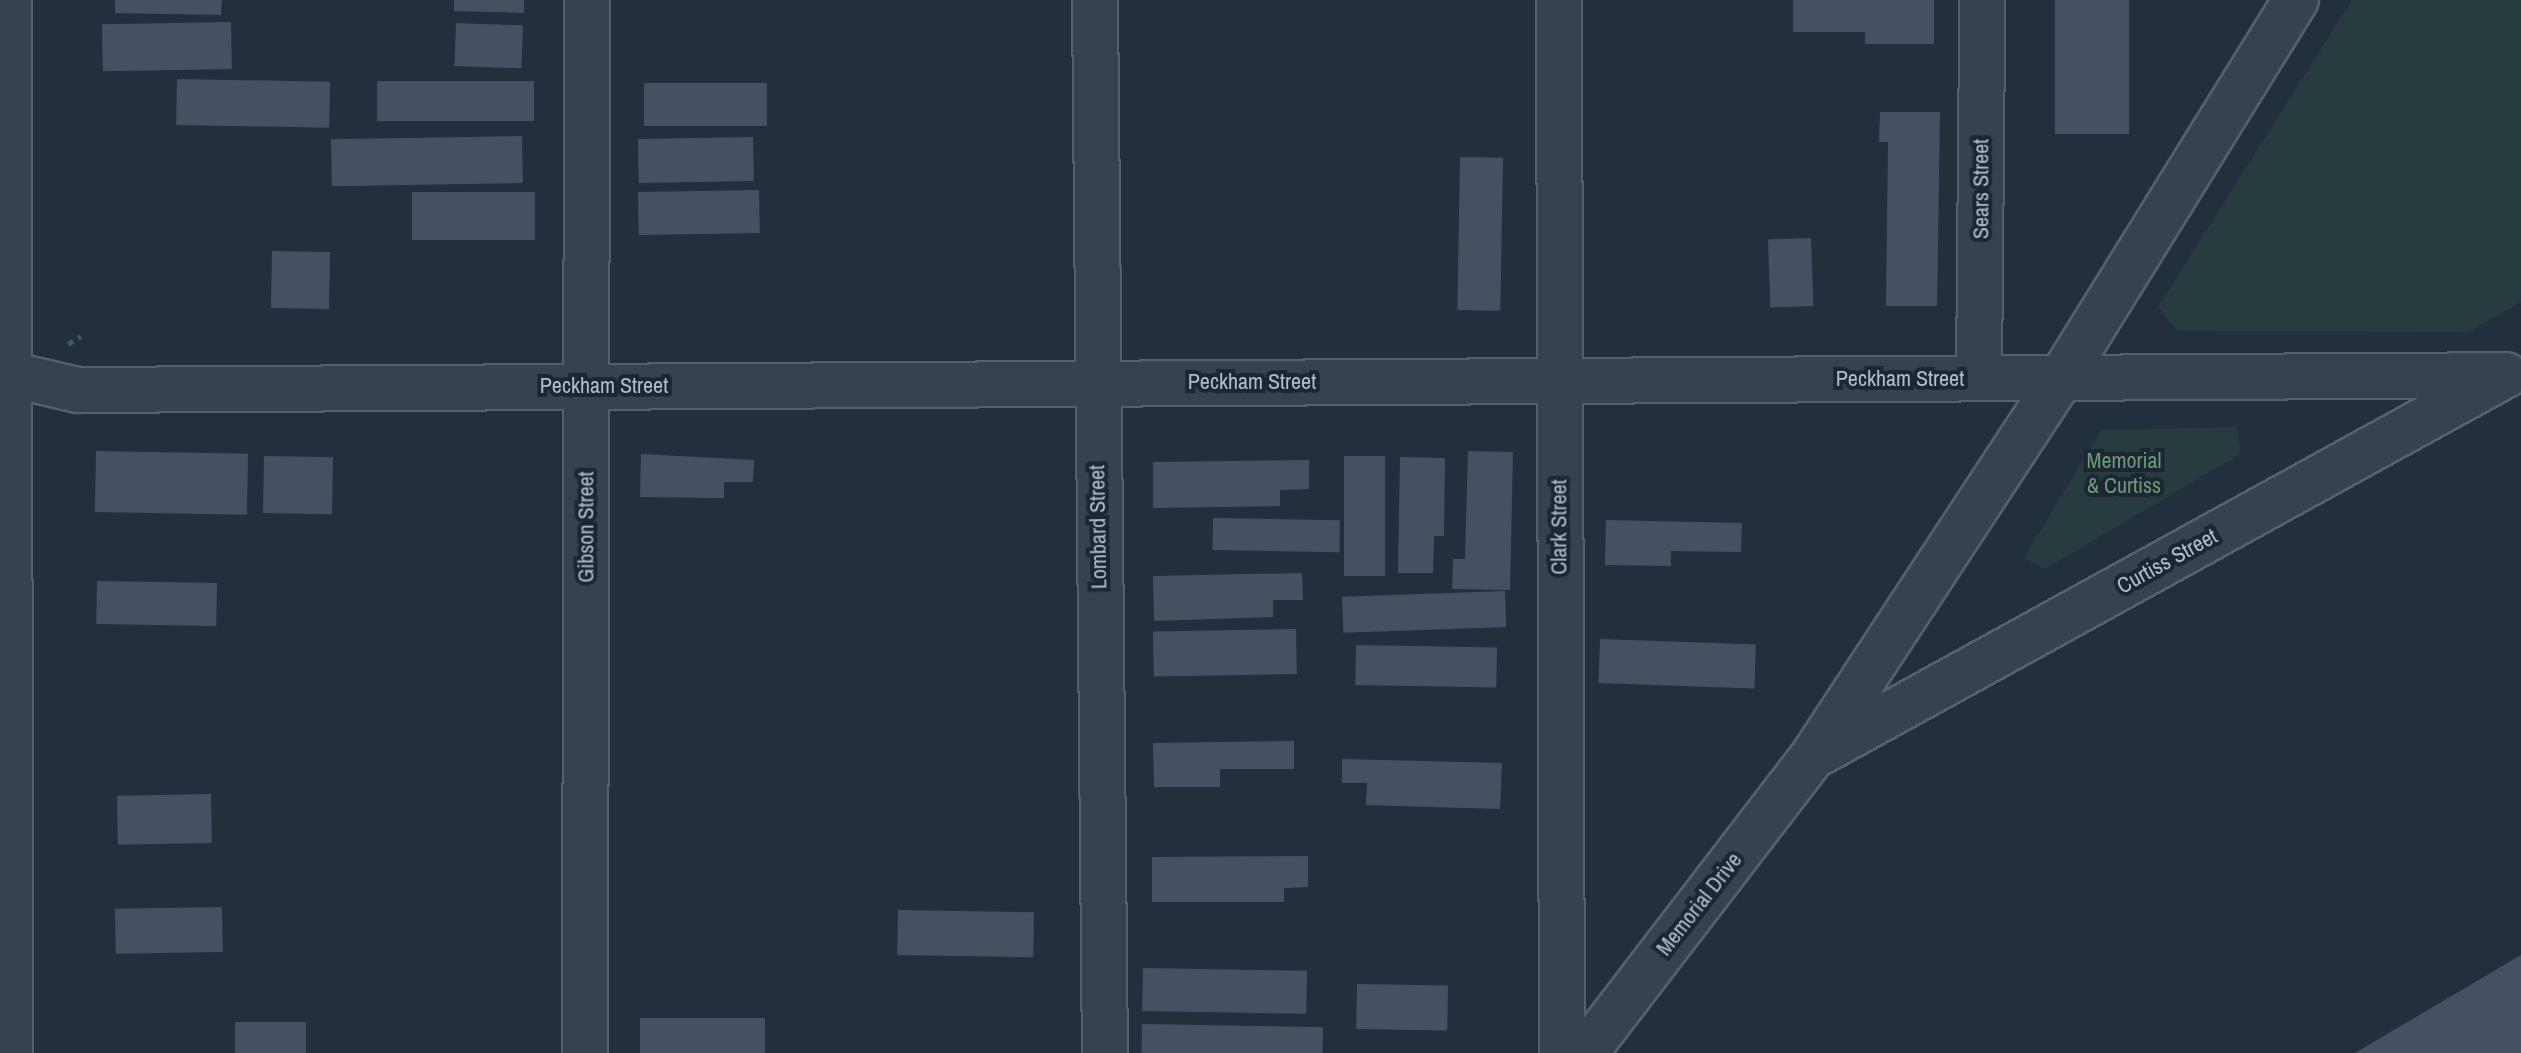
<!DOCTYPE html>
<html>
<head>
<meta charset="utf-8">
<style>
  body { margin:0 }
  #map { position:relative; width:2521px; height:1053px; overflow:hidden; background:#242f3e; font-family:"Archivo Narrow",sans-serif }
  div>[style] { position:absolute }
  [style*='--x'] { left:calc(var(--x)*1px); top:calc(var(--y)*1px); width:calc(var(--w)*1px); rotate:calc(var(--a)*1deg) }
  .green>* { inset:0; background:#263c3f }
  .building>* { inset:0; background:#455162; transform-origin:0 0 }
  .path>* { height:5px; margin-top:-2.5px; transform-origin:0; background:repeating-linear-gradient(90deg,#44595c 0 6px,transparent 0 12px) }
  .roads { filter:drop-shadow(2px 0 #565f6c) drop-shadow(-2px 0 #565f6c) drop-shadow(0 2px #565f6c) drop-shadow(0 -2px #565f6c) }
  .minor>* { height:44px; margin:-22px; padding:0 22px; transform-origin:22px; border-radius:22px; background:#38414e }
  span { translate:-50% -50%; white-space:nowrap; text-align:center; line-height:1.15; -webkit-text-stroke:8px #1d2633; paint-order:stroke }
  .street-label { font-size:22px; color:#b4bcc9 }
  .park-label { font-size:22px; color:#6b9a76 }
</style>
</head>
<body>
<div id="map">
  <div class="green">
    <i style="clip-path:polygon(2352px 0,2521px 0,2521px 302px,2469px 332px,2177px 331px,2158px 307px)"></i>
    <i style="clip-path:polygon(2237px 427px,2240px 454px,2045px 569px,2024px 558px,2101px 430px)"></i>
  </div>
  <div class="building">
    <i style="clip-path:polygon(115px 0,222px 0,221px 15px,115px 13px)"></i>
    <i style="clip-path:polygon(454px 0,524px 0,524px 13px,454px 11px)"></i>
    <i style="clip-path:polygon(1793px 0,1934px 0,1934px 44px,1865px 44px,1865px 32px,1793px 32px)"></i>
    <i style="left:2055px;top:0;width:74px;height:134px"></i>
    <i style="left:231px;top:22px;width:47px;height:129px;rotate:89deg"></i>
    <i style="left:456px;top:23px;width:67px;height:43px;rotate:2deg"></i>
    <i style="left:177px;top:79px;width:153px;height:46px;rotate:1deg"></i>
    <i style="left:377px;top:81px;width:157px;height:40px"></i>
    <i style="left:767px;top:83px;width:43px;height:123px;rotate:90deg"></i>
    <i style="clip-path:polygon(1880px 112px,1940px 112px,1937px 306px,1886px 306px,1888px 142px,1879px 142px)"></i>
    <i style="left:522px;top:136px;width:47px;height:191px;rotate:89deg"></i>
    <i style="left:753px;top:137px;width:44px;height:115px;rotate:89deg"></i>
    <i style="left:1460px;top:157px;width:43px;height:153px;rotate:1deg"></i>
    <i style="left:759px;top:190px;width:43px;height:121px;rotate:89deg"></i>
    <i style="left:412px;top:192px;width:123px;height:48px"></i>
    <i style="left:1811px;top:238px;width:68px;height:43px;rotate:88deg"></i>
    <i style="left:272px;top:251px;width:58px;height:57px;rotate:1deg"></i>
    <i style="left:96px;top:451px;width:152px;height:61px;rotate:1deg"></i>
    <i style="clip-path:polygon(1468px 451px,1513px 452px,1510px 590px,1452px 589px,1453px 559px,1465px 559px)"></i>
    <i style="clip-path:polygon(641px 454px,754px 460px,753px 482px,724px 482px,724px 498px,640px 497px)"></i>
    <i style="left:264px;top:456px;width:69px;height:57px;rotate:1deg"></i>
    <i style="left:1344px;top:456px;width:41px;height:120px"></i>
    <i style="clip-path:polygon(1400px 457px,1445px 458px,1444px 536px,1434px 536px,1433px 573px,1398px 573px)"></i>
    <i style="clip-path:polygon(1309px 460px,1309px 489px,1280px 490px,1280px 506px,1153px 508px,1153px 462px)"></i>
    <i style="left:1213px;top:518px;width:127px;height:32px;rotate:1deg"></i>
    <i style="clip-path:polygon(1606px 520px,1742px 523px,1741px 552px,1671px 551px,1671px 566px,1605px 565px)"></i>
    <i style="clip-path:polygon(1302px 573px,1303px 600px,1273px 600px,1273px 617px,1154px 621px,1153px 576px)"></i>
    <i style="left:97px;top:581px;width:120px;height:43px;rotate:1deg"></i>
    <i style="left:1505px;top:591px;width:36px;height:163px;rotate:88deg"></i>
    <i style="left:1296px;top:629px;width:45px;height:143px;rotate:89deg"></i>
    <i style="left:1600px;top:639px;width:156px;height:44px;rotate:2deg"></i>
    <i style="left:1356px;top:645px;width:141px;height:40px;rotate:1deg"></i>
    <i style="clip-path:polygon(1294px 741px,1294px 769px,1220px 769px,1220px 787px,1154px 787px,1153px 743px)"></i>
    <i style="clip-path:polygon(1342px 759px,1502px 763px,1500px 809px,1366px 805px,1367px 783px,1342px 783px)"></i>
    <i style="left:211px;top:794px;width:49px;height:94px;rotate:89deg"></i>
    <i style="clip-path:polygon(1308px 856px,1308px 887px,1284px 888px,1284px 902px,1152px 902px,1152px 857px)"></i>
    <i style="left:222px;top:907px;width:45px;height:107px;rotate:89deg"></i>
    <i style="left:898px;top:910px;width:136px;height:45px;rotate:1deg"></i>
    <i style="clip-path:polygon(2521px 955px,2521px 1053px,2355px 1053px)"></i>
    <i style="left:1143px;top:968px;width:164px;height:43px;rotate:1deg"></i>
    <i style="left:1357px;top:984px;width:91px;height:45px;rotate:1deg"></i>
    <i style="left:765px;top:1018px;width:35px;height:125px;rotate:90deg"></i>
    <i style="left:306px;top:1022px;width:31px;height:71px;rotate:90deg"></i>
    <i style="left:1142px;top:1024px;width:181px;height:29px;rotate:1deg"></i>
  </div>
  <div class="path">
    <i style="--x:68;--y:344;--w:15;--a:-32"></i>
  </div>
  <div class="roads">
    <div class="minor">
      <i style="--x:9;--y:0;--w:1053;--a:89.95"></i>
      <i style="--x:1095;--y:0;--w:1053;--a:89.46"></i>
      <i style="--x:1559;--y:0;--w:1053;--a:89.84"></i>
      <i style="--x:0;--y:372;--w:80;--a:13"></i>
      <i style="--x:78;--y:390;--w:2428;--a:-0.35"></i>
      <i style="--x:1979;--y:378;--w:378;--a:-89.5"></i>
      <i style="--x:1819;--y:753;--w:780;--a:-28.83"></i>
      <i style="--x:585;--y:1053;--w:1053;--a:-89.89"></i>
      <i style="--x:1585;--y:1053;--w:374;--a:-52.5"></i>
      <i style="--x:1813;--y:756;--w:453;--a:-56.7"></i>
      <i style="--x:2062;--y:377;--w:444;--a:-58.2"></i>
    </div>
  </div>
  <div class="street-label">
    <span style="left:1981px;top:189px;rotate:-90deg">Sears Street</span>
    <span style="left:1900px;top:379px">Peckham Street</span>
    <span style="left:1252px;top:382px">Peckham Street</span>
    <span style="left:604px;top:386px">Peckham Street</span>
    <span style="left:586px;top:527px;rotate:-90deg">Gibson Street</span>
    <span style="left:1098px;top:527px;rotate:-91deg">Lombard Street</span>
    <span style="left:1559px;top:527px;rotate:-90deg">Clark Street</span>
    <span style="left:2167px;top:561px;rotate:-29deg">Curtiss Street</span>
    <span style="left:1699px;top:904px;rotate:-52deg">Memorial Drive</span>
  </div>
  <div class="park-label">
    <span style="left:2124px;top:473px">Memorial<br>&amp; Curtiss</span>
  </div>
</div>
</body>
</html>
